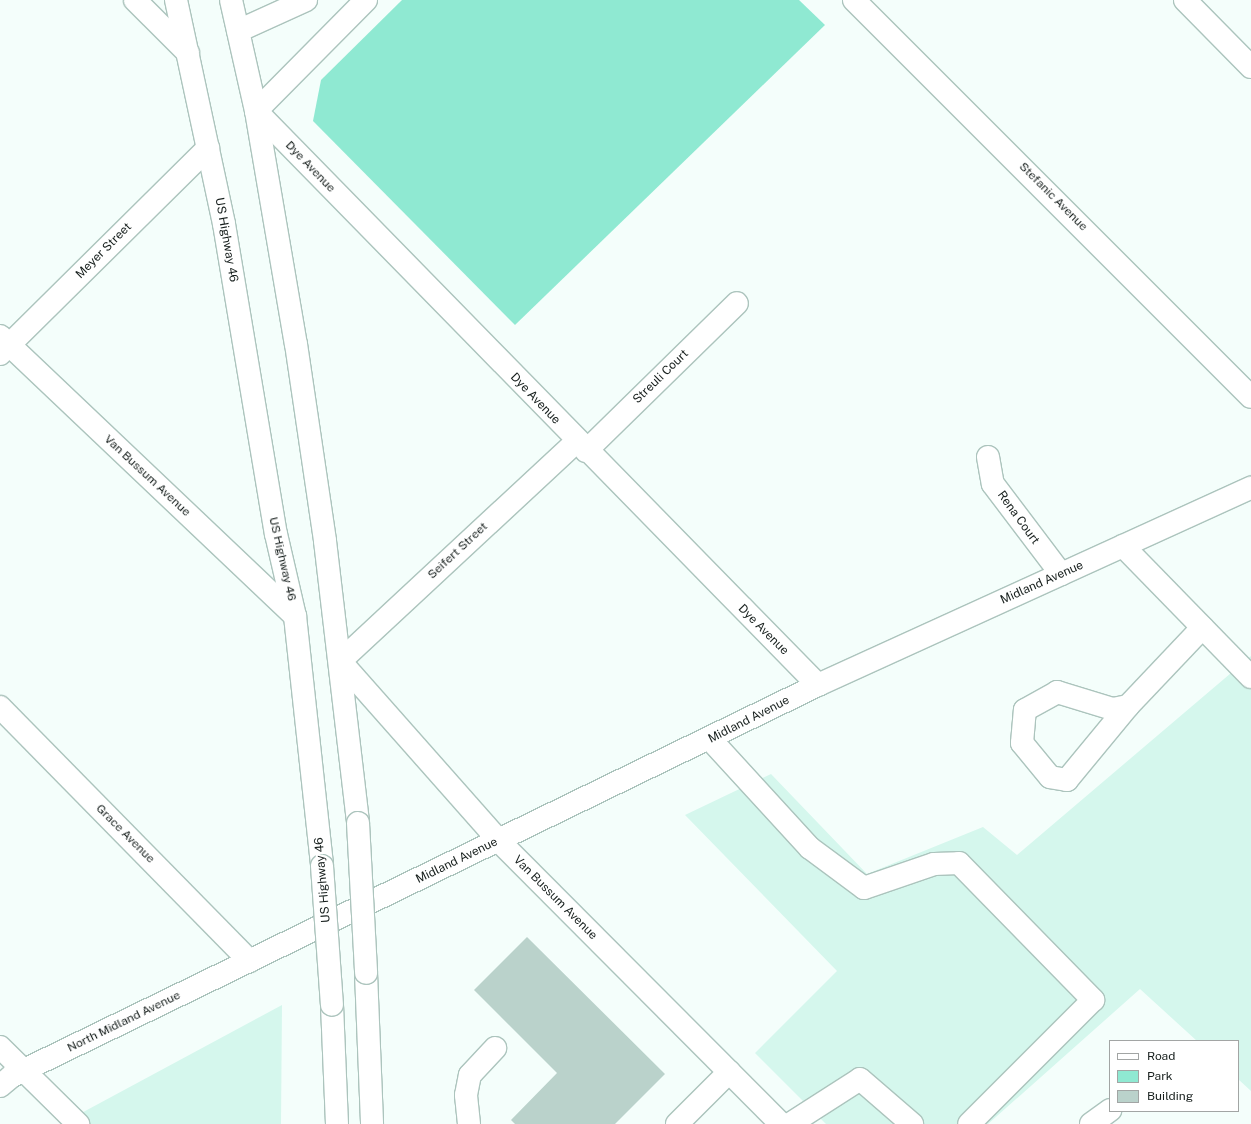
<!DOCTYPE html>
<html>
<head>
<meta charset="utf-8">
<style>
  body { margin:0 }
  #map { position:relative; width:1251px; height:1124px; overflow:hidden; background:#f4fefb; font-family:"Public Sans",sans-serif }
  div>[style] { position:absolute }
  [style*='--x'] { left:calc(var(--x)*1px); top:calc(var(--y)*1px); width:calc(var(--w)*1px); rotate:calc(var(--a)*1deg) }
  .built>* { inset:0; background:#d5f7ed }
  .green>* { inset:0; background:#8fe9d2 }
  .building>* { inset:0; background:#bad2cb }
  .roads { filter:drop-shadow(1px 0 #acc4bd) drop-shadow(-1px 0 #acc4bd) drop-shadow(0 1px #acc4bd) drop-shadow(0 -1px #acc4bd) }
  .minor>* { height:22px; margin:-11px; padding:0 11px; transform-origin:11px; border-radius:11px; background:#fff }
  .highway>* { height:22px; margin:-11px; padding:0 11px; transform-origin:11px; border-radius:11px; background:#fff }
  .bridges { filter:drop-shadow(1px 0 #acc4bd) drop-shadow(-1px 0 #acc4bd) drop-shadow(0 1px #acc4bd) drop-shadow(0 -1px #acc4bd) }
  .highway-bridge>* { height:22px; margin:-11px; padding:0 11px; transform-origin:11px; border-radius:11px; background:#fff }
  span { translate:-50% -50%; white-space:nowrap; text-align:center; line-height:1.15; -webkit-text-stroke:4px #fff; paint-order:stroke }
  .street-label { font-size:12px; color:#161e1c }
  .legend { position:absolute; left:1109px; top:1040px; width:130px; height:72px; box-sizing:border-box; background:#fff; border:1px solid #a2a5a4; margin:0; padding:5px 7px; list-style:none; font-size:12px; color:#161e1c }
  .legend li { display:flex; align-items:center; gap:8px; height:20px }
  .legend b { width:20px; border:1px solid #a2a5a4 }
</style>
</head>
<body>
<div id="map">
  <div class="built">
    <i style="clip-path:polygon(1251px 656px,1251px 1091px,1238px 1079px,1238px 1041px,1197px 1041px,1140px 989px,988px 1124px,826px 1124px,755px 1053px,837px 971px,685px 815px,771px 774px,867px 874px,983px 827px,1017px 855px)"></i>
    <i style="clip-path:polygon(282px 1005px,281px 1124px,61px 1124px)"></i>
  </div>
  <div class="green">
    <i style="clip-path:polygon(402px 0,799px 0,825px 25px,515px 325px,313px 121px,321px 80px)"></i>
  </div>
  <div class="building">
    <i style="clip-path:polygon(527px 937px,665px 1074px,615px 1124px,515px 1124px,511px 1120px,557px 1073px,474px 990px)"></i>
  </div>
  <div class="roads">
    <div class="minor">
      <i style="--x:135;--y:0;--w:75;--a:45"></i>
      <i style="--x:366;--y:0;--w:156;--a:134.7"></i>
      <i style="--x:256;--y:111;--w:803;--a:45.61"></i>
      <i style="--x:854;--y:0;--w:561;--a:45"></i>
      <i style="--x:1185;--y:0;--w:94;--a:45.4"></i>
      <i style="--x:238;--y:31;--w:75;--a:-24.5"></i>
      <i style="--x:0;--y:336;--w:407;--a:43.5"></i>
      <i style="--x:0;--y:354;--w:293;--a:-44.7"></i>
      <i style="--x:576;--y:442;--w:322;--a:137.1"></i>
      <i style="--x:340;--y:661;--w:240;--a:48.5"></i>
      <i style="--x:499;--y:841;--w:400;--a:45.1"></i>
      <i style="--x:586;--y:451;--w:211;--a:-44.4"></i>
      <i style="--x:988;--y:457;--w:27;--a:80"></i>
      <i style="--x:993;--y:484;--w:113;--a:52.9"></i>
      <i style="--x:1123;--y:546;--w:183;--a:45.7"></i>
      <i style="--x:1128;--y:706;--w:96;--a:129.5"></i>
      <i style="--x:1067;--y:780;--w:17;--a:-170"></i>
      <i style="--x:1050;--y:777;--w:44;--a:-129.5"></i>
      <i style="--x:1022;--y:743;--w:33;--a:-85"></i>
      <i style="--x:1025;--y:710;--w:37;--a:-29"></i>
      <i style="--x:1057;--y:692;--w:59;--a:16.9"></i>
      <i style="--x:1113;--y:709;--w:15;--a:-11"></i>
      <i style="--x:1128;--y:706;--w:108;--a:-46.5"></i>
      <i style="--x:0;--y:707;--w:356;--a:45.5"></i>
      <i style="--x:710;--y:739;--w:148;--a:47.5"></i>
      <i style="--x:810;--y:848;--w:67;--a:36.5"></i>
      <i style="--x:864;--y:888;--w:74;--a:-18.9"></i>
      <i style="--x:934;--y:864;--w:25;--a:-2"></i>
      <i style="--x:959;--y:863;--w:192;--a:45.6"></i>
      <i style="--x:1093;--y:1000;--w:175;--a:135"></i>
      <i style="--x:0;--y:1047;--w:110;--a:44.6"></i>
      <i style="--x:0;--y:1086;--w:16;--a:-40"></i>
      <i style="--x:12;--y:1076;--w:896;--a:-25.88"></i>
      <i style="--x:818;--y:685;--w:476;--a:-24.5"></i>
      <i style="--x:469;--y:1124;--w:29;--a:-96"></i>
      <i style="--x:466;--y:1095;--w:20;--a:-79"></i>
      <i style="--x:470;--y:1075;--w:37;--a:-47"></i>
      <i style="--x:677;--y:1124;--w:74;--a:-45"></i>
      <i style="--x:790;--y:1124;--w:83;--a:-32.7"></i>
      <i style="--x:860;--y:1079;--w:69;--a:40.9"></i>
      <i style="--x:1091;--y:1124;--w:24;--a:-36"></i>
    </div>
    <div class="highway">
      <i style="--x:176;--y:0;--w:229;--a:77.9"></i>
      <i style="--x:224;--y:224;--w:314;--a:80.5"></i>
      <i style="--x:276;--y:534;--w:84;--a:77"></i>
      <i style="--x:295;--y:616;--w:251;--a:83.8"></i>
      <i style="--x:231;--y:0;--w:114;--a:77.3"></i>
      <i style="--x:256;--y:111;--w:236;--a:80.3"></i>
      <i style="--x:296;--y:344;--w:199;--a:81.6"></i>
      <i style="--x:325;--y:541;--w:284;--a:83.3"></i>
      <i style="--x:366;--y:973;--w:151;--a:87.7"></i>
      <i style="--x:332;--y:1005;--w:119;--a:87.6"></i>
    </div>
  </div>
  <div class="bridges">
    <div class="highway-bridge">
      <i style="--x:358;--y:823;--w:150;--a:86.9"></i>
      <i style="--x:322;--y:866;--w:139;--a:85.9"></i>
    </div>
  </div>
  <div class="street-label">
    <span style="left:310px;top:167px;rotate:46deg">Dye Avenue</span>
    <span style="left:1053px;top:197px;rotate:45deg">Stefanic Avenue</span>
    <span style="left:226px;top:240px;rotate:80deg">US Highway 46</span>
    <span style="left:104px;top:251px;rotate:-45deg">Meyer Street</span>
    <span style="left:661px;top:377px;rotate:-44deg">Streuli Court</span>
    <span style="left:535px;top:399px;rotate:46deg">Dye Avenue</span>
    <span style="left:147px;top:476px;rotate:43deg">Van Bussum Avenue</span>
    <span style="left:1018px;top:518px;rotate:54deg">Rena Court</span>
    <span style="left:458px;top:551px;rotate:-43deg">Seifert Street</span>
    <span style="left:282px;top:559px;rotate:77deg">US Highway 46</span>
    <span style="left:1042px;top:583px;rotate:-24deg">Midland Avenue</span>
    <span style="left:763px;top:630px;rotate:45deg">Dye Avenue</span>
    <span style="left:749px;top:720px;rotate:-27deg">Midland Avenue</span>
    <span style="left:125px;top:834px;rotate:45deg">Grace Avenue</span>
    <span style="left:457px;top:861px;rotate:-26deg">Midland Avenue</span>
    <span style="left:323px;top:880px;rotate:-95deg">US Highway 46</span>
    <span style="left:555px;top:898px;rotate:45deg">Van Bussum Avenue</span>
    <span style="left:124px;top:1022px;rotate:-26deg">North Midland Avenue</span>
  </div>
  <ul class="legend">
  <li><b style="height:5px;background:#fff"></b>Road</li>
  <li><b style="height:11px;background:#8fe9d2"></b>Park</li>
  <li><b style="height:11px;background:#bad2cb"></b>Building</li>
  </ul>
</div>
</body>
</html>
